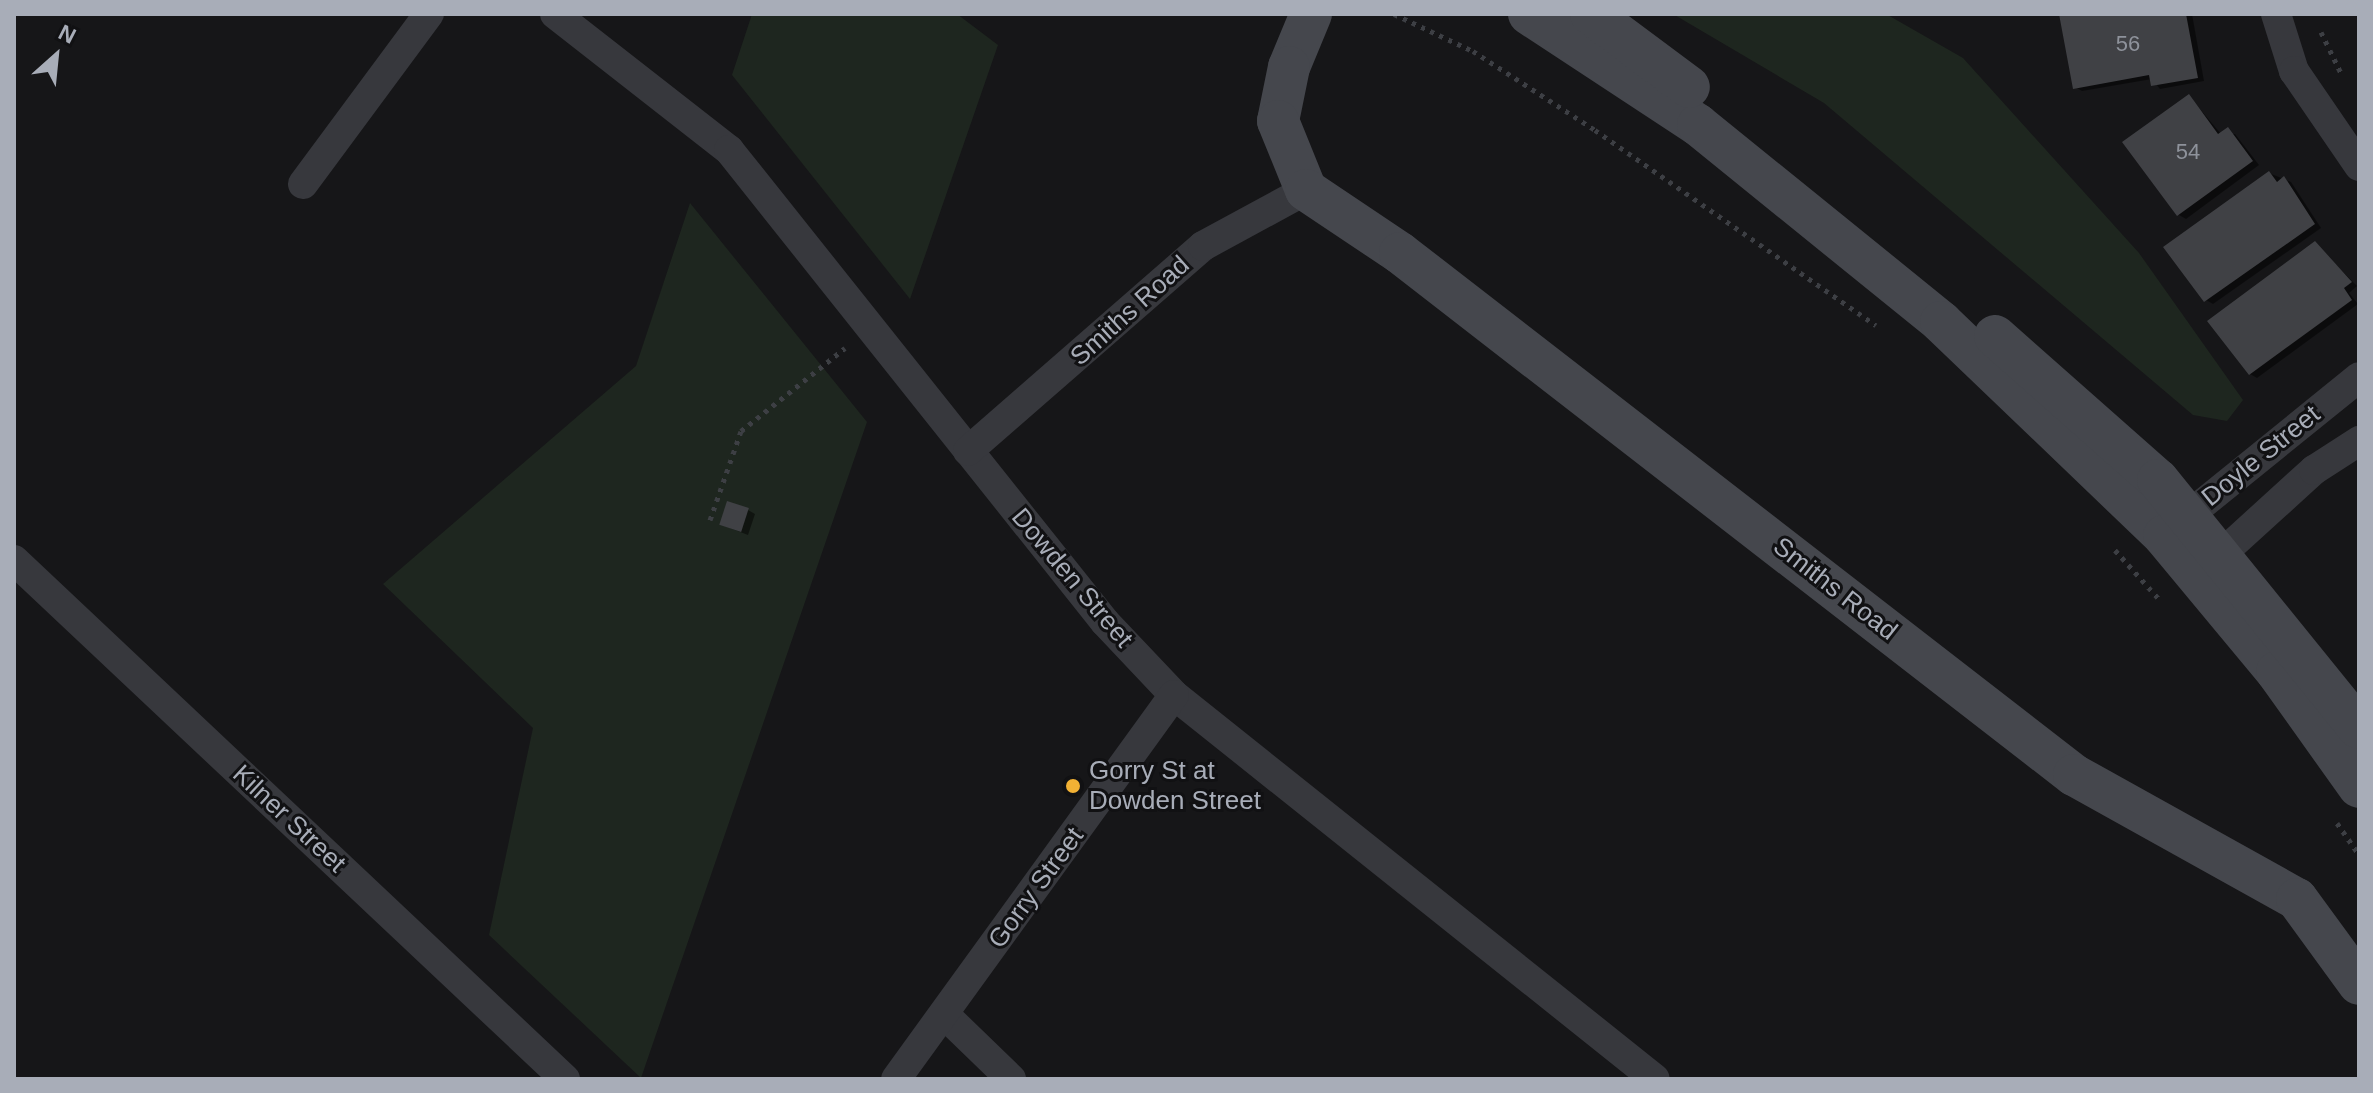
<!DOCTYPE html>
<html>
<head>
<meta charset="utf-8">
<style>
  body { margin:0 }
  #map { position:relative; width:2373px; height:1093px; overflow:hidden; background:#161618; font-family:Helvetica,sans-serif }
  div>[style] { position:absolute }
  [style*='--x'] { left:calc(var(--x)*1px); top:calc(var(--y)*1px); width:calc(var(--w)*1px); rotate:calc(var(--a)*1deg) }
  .green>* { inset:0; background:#1e261f }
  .shadow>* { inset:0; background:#0007 }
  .building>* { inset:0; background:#404145; transform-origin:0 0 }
  .path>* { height:5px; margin-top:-2.5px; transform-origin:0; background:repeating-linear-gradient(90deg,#3d3f44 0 4px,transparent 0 10px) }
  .street>* { height:30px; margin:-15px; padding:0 15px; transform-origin:15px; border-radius:15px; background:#37383d }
  .secondary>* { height:42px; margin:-21px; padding:0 21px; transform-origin:21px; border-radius:21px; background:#45474d }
  .dots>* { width:22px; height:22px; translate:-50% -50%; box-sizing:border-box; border:4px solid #111113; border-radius:50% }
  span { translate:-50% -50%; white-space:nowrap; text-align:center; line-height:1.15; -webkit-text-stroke:6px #111113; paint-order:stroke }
  .number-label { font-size:22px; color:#8e929b }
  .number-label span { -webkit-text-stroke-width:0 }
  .street-label { font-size:26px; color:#a8adb8 }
  .poi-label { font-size:26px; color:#a8adb8 }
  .left { translate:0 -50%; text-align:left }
  .frame { position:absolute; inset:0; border:16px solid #a8adb8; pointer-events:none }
  .north { position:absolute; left:16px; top:16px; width:80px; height:80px; -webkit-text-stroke:6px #111113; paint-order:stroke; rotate:27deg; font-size:22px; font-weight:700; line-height:32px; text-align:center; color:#a8adb8 }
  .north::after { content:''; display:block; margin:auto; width:28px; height:36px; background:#a8adb8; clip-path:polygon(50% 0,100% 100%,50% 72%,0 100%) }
</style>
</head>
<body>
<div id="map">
  <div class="green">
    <i style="clip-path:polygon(752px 14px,957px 14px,998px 45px,910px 299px,732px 75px)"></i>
    <i style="clip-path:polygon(1673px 14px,1886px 14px,1963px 58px,2139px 253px,2243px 400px,2227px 421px,2193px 415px,1824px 103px)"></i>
    <i style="clip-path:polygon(690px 203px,867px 422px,641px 1078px,489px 935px,533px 728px,383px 584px,636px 366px)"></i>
  </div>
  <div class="shadow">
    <i style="clip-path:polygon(2061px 14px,2192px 14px,2204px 81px,2160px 89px,2152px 79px,2082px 91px,2075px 87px)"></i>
    <i style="clip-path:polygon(2189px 96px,2221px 134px,2235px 134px,2259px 165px,2186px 219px,2179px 215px)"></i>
    <i style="clip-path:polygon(2269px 173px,2291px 182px,2321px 228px,2213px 304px,2206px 300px)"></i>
    <i style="clip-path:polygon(2315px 244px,2357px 286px,2349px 293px,2358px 304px,2257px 378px,2250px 374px)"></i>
    <i style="clip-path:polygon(748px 510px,755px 514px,748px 535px,722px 525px)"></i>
  </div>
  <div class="building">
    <i style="clip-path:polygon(2059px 14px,2186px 14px,2198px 78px,2151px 86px,2149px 75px,2073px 89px)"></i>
    <i style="clip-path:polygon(2189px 94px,2218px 134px,2228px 127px,2253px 161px,2177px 216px,2122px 142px)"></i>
    <i style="clip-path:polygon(2269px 171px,2277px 182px,2284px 176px,2315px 224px,2204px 302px,2163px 247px)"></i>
    <i style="clip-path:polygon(2315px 241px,2352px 282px,2344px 288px,2352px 300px,2249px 375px,2207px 321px)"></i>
    <i style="left:727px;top:501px;width:23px;height:25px;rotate:18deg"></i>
  </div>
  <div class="path">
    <i style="--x:1394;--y:14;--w:87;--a:25.1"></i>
    <i style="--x:1473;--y:51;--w:145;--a:32.9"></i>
    <i style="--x:1595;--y:130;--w:342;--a:34.8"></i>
    <i style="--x:2321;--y:32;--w:46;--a:64"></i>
    <i style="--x:710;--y:520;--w:94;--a:-70.8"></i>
    <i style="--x:741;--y:431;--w:133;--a:-38.6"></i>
    <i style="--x:2115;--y:550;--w:66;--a:48.1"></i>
    <i style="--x:2337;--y:823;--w:39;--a:55"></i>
  </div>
  <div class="street">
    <i style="--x:555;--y:14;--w:221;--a:38"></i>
    <i style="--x:729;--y:150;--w:603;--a:51.46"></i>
    <i style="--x:1105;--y:622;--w:100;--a:46.6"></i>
    <i style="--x:1174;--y:695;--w:615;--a:38.6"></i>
    <i style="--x:2276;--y:14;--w:60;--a:72.5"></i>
    <i style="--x:2294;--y:71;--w:115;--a:55.6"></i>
    <i style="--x:303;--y:184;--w:212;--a:-53.5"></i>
    <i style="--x:968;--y:451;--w:312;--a:-41.1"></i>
    <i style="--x:1203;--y:246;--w:117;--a:-28.5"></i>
    <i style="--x:2174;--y:527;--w:238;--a:-39"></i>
    <i style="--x:14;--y:560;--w:757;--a:43.29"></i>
    <i style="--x:2204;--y:570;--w:149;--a:-42.3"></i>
    <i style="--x:2314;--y:470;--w:54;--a:-32.8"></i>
    <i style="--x:945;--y:1015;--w:92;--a:44.1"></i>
    <i style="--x:896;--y:1079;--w:474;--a:-54.1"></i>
  </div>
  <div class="secondary">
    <i style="--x:1311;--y:14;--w:57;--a:112.5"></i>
    <i style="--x:1289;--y:67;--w:55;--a:101.5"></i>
    <i style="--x:1278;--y:121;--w:74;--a:67.9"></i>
    <i style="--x:1306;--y:190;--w:113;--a:33.8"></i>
    <i style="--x:1400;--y:253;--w:853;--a:37.76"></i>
    <i style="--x:2074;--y:775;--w:255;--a:29.1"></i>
    <i style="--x:2297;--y:899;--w:105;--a:53.9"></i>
    <i style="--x:1529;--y:14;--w:202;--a:33.3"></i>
    <i style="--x:1698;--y:125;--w:313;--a:39"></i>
    <i style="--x:1941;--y:322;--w:309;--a:43.8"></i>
    <i style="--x:2164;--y:536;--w:177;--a:50.3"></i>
    <i style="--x:2277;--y:672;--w:141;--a:54.5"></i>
    <i style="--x:1591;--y:14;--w:122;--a:36.7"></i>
    <i style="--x:1995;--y:336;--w:217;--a:41.5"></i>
    <i style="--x:2158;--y:480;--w:319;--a:51"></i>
  </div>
  <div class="dots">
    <i style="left:1073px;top:786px;background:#f2b134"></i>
  </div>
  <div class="number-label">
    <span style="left:2128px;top:44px">56</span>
    <span style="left:2188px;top:152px">54</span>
  </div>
  <div class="street-label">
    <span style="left:1130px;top:311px;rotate:-42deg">Smiths Road</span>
    <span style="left:2261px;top:456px;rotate:-39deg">Doyle Street</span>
    <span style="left:1072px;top:578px;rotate:50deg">Dowden Street</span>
    <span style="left:1835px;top:589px;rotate:38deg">Smiths Road</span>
    <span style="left:289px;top:819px;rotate:43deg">Kilner Street</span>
    <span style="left:1036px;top:888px;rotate:-54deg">Gorry Street</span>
  </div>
  <div class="poi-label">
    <span class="left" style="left:1089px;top:786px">Gorry St at<br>Dowden Street</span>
  </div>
  <div class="frame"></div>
  <div class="north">N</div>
</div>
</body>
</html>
